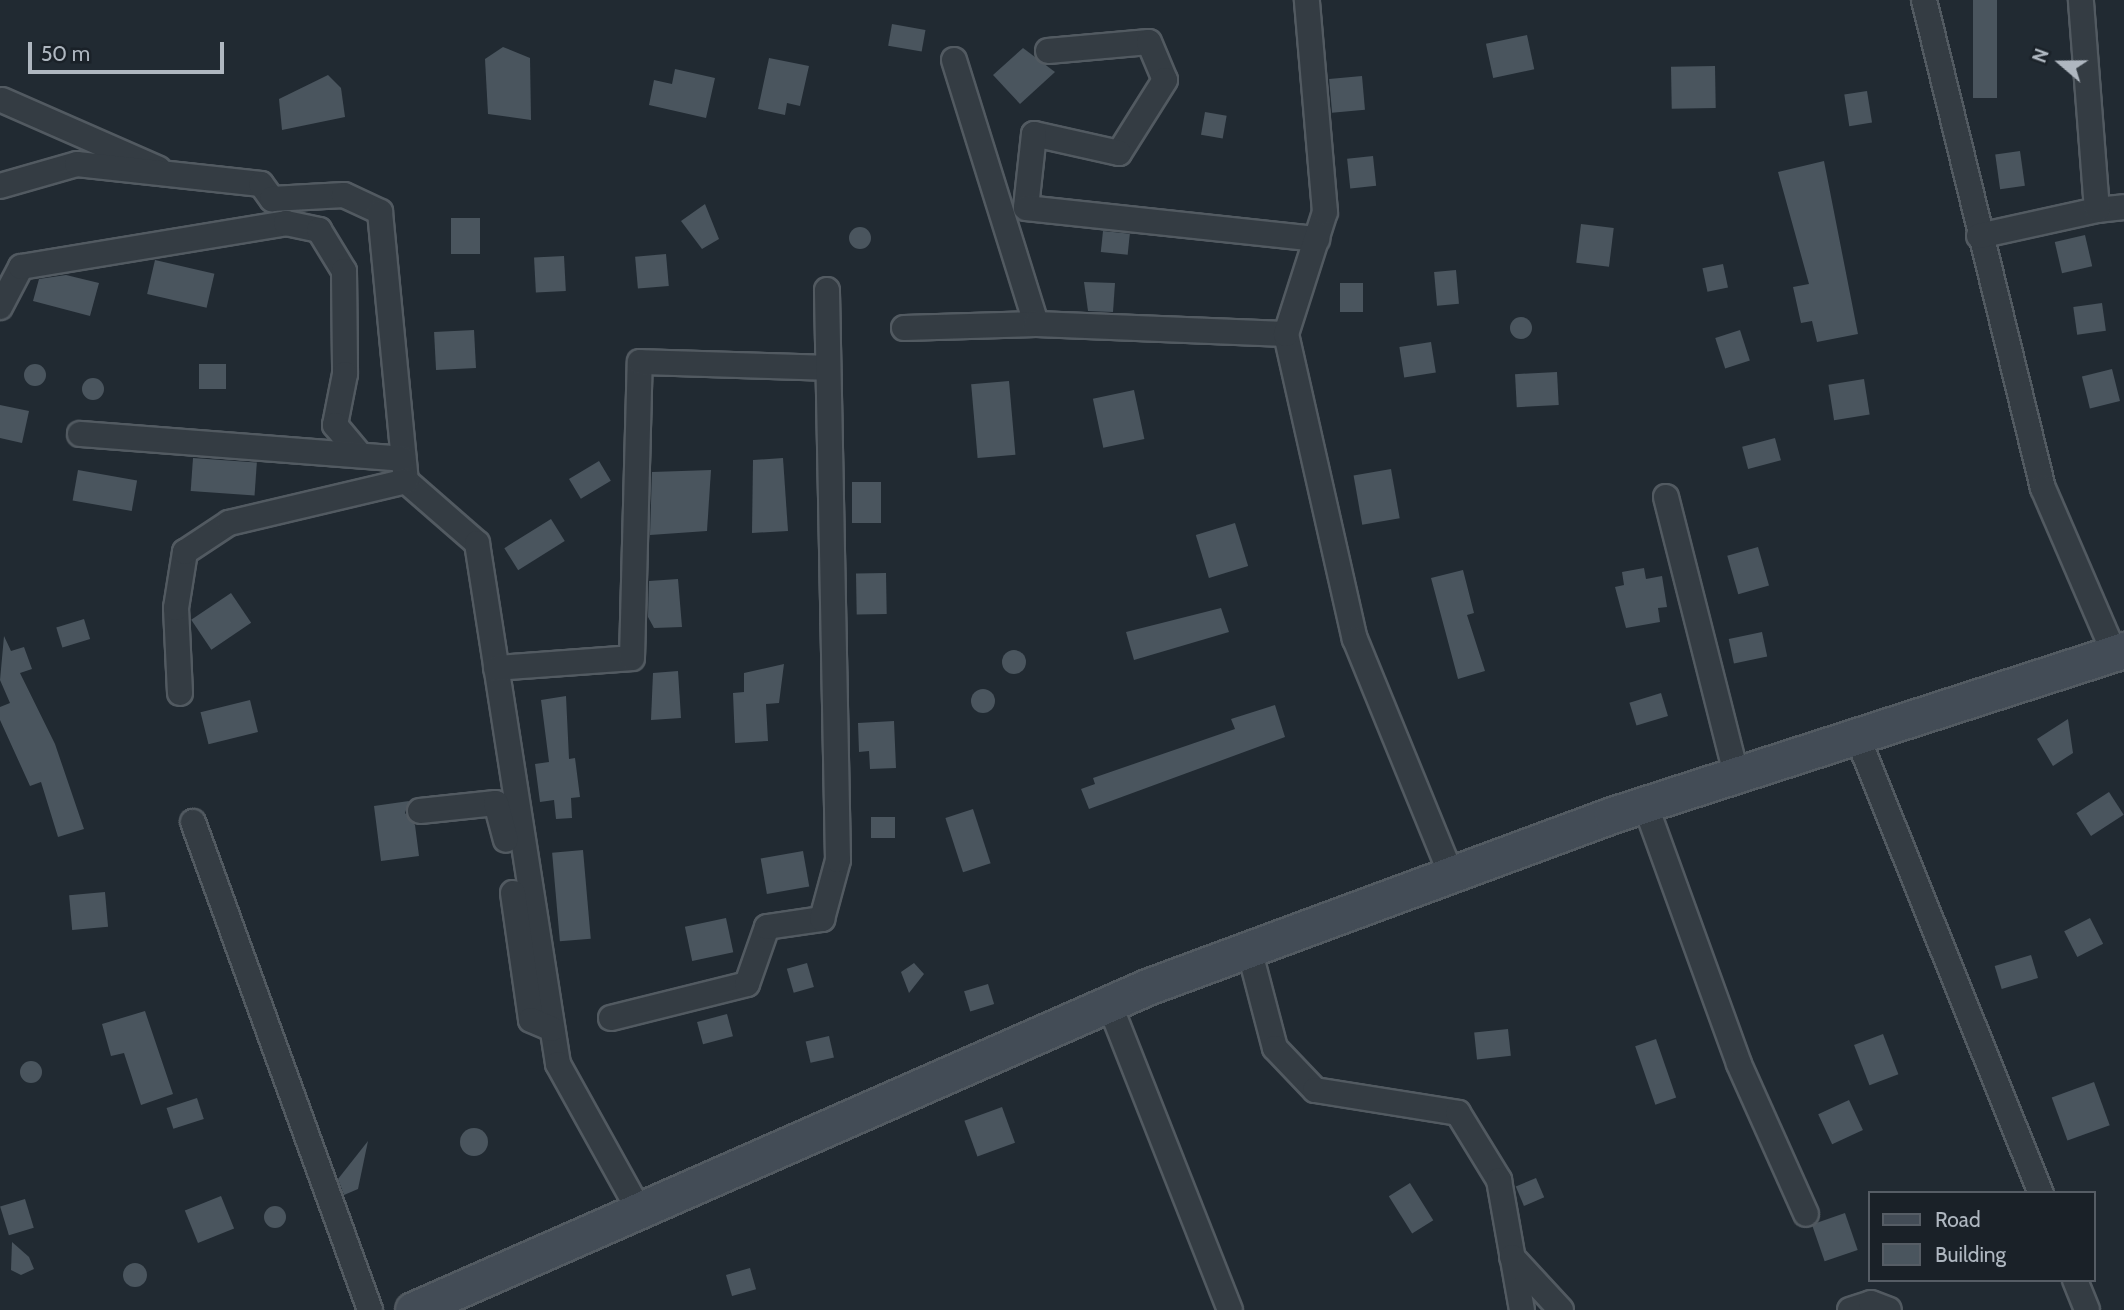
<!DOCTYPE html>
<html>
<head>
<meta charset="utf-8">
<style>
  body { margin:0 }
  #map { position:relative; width:2124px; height:1310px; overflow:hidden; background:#212a32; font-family:Cabin,sans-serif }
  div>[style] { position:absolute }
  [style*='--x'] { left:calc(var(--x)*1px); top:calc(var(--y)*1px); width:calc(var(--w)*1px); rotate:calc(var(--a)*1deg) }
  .building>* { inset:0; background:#4a555e; transform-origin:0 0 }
  .round { border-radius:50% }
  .roads { filter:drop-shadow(2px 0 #525a61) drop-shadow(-2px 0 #525a61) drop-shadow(0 2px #525a61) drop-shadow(0 -2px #525a61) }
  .street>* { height:24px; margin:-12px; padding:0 12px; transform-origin:12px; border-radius:12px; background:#343c43 }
  .secondary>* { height:35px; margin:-17.5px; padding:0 17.5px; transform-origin:17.5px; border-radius:17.5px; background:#434c56 }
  span { translate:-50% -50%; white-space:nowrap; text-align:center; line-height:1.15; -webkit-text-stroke:5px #1a2128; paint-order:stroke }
  .legend { position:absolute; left:1868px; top:1191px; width:228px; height:91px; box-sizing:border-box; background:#1a2128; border:2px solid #565d65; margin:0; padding:9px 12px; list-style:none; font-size:21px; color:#afb7c0 }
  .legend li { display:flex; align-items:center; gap:14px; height:35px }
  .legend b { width:35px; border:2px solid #565d65 }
  .north { position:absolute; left:2026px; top:28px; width:70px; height:70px; -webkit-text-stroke:5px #1a2128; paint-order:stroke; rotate:290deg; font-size:19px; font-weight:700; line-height:28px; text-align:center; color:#afb7c0 }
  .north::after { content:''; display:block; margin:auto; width:24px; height:32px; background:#afb7c0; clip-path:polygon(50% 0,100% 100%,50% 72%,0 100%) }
  .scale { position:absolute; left:28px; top:42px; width:196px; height:32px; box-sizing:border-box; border:4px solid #afb7c0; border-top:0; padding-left:9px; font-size:21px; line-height:24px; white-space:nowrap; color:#afb7c0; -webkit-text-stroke:5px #1a2128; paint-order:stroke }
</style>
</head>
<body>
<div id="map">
  <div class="building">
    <i style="left:1973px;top:0;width:24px;height:98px"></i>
    <i style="left:892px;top:24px;width:34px;height:22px;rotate:10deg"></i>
    <i style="left:1527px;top:35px;width:35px;height:42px;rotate:78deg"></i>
    <i style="clip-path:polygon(503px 47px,530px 58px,531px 120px,488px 114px,485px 59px)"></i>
    <i style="clip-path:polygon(1023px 48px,1055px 72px,1020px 104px,993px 75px)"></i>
    <i style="clip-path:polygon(769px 58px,809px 66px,800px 106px,787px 103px,785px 115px,758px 109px)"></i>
    <i style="left:1715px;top:66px;width:42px;height:44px;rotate:89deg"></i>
    <i style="clip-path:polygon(675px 69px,715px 78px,706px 118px,649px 105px,654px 80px,672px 84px)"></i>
    <i style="clip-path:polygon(328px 75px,341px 88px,345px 117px,282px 130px,279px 99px)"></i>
    <i style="left:1362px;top:76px;width:34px;height:33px;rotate:85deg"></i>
    <i style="left:1867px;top:91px;width:32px;height:23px;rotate:81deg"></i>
    <i style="left:1205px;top:112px;width:22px;height:23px;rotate:10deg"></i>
    <i style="left:2020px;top:151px;width:35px;height:25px;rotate:82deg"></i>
    <i style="left:1373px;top:156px;width:30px;height:26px;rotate:84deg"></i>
    <i style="clip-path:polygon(1824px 161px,1858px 334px,1817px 342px,1812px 321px,1801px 323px,1793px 287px,1809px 284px,1778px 172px)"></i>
    <i style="clip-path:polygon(705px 204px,719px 239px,702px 249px,681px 221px)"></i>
    <i style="left:451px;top:218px;width:29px;height:36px"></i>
    <i style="left:1581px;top:224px;width:33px;height:39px;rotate:7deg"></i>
    <i class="round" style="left:849px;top:227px;width:22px;height:22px"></i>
    <i style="left:1103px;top:231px;width:27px;height:21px;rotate:6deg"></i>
    <i style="left:2085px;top:235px;width:32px;height:31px;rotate:77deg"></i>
    <i style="left:666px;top:254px;width:32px;height:31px;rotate:85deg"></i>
    <i style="left:564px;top:256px;width:35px;height:30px;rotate:87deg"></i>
    <i style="left:155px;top:260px;width:61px;height:35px;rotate:13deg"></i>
    <i style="left:1723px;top:264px;width:24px;height:21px;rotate:78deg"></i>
    <i style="left:1456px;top:270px;width:34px;height:22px;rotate:85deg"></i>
    <i style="clip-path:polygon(66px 275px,99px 283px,90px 316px,33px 301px,39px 279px)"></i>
    <i style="clip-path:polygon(1084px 282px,1115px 283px,1113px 312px,1088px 311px)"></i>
    <i style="left:1340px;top:283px;width:23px;height:29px"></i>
    <i style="left:2102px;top:303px;width:28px;height:29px;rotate:82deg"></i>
    <i class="round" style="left:1510px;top:317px;width:22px;height:22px"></i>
    <i style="left:474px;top:330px;width:38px;height:40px;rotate:87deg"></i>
    <i style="left:1740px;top:330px;width:32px;height:26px;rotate:72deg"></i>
    <i style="left:1431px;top:342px;width:31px;height:32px;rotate:81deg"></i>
    <i class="round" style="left:24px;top:364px;width:22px;height:22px"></i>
    <i style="left:199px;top:364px;width:27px;height:25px"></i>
    <i style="left:2112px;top:369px;width:33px;height:31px;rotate:76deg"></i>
    <i style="left:1557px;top:372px;width:33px;height:42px;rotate:87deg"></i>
    <i class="round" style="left:82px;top:378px;width:22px;height:22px"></i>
    <i style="left:1864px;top:379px;width:36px;height:36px;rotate:81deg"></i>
    <i style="left:1009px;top:381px;width:74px;height:38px;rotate:85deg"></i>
    <i style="left:1134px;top:390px;width:50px;height:42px;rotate:78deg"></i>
    <i style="clip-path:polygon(0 405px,29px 411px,22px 443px,0 438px)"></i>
    <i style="left:1775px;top:438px;width:23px;height:34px;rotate:75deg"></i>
    <i style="left:193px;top:458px;width:64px;height:33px;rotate:4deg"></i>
    <i style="clip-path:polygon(783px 458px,788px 531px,752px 533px,753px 460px)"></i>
    <i style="left:599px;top:461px;width:23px;height:35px;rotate:59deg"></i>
    <i style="left:1391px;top:469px;width:50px;height:38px;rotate:80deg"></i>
    <i style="left:78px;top:470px;width:60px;height:31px;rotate:10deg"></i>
    <i style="clip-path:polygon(711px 470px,707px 531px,650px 535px,652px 472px)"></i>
    <i style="left:852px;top:482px;width:29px;height:41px"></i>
    <i style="left:551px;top:519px;width:26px;height:55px;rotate:58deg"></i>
    <i style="left:1235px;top:523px;width:45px;height:41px;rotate:73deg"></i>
    <i style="left:1758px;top:547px;width:40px;height:32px;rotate:74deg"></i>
    <i style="clip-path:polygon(1644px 568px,1646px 579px,1662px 576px,1667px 607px,1658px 608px,1660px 622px,1626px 628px,1615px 587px,1624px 585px,1622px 572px)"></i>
    <i style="clip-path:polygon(1463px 570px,1474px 613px,1467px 615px,1485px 671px,1458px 679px,1431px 578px)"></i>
    <i style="left:886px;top:573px;width:41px;height:30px;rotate:89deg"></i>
    <i style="clip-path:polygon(678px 579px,682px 627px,654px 628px,648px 617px,649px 581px)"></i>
    <i style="left:231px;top:593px;width:36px;height:48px;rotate:56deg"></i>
    <i style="clip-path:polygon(1221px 608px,1229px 632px,1134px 660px,1126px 632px)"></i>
    <i style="left:84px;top:619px;width:21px;height:29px;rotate:73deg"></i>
    <i style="left:1762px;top:632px;width:25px;height:34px;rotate:78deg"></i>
    <i style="clip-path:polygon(4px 636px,11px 651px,24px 647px,32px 669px,20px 673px,55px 744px,84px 829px,58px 837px,41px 782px,30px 786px,0 720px,0 707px,10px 703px,0 680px)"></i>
    <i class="round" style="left:1002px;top:650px;width:24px;height:24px"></i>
    <i style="clip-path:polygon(784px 664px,779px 703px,766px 704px,768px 741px,735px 743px,733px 693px,744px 692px,744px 673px)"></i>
    <i style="clip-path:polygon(678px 671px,681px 718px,651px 720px,653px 673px)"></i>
    <i class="round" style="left:971px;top:689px;width:24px;height:24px"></i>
    <i style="left:1661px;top:693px;width:24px;height:33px;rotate:73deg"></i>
    <i style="clip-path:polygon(566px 696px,569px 759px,575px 758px,580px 797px,571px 798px,572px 818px,556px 819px,554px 800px,540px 802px,535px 764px,549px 762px,541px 700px)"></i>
    <i style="left:250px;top:700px;width:33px;height:51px;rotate:76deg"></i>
    <i style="clip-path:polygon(1275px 705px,1285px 737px,1089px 809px,1081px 789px,1095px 784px,1093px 778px,1235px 729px,1231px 719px)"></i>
    <i style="clip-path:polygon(2068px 719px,2073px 753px,2053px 766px,2037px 739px)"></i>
    <i style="clip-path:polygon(894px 721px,896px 768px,870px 769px,869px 751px,859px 752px,858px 723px)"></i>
    <i style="left:2109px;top:792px;width:27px;height:39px;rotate:57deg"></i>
    <i style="clip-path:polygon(409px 801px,405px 813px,415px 825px,419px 856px,381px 861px,374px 806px)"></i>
    <i style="left:973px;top:809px;width:57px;height:29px;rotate:72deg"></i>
    <i style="left:871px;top:817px;width:24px;height:21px"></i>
    <i style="left:583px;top:850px;width:89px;height:31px;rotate:85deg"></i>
    <i style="left:803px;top:851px;width:36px;height:43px;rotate:80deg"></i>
    <i style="left:105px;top:892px;width:35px;height:36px;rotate:85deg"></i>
    <i style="left:726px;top:918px;width:35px;height:42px;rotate:78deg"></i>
    <i style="left:2090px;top:918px;width:29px;height:29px;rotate:63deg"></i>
    <i style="left:2031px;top:955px;width:24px;height:38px;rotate:73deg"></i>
    <i style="left:807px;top:963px;width:25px;height:21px;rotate:74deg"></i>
    <i style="clip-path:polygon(914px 963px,924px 974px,909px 993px,901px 972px)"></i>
    <i style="left:988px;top:984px;width:21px;height:25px;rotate:73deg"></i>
    <i style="clip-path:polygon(145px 1011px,173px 1094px,141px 1105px,124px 1053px,111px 1056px,102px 1024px)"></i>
    <i style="left:727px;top:1014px;width:23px;height:31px;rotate:75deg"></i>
    <i style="left:1508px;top:1029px;width:27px;height:34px;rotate:84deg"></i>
    <i style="left:1883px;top:1034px;width:43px;height:31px;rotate:69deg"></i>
    <i style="left:829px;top:1036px;width:22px;height:24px;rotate:77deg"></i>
    <i style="left:1656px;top:1039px;width:62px;height:22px;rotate:71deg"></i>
    <i class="round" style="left:20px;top:1061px;width:22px;height:22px"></i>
    <i style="left:2094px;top:1082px;width:46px;height:45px;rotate:70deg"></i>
    <i style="left:197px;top:1098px;width:22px;height:32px;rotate:72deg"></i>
    <i style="left:1849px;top:1100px;width:33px;height:34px;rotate:65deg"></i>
    <i style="left:1002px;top:1107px;width:38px;height:40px;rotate:70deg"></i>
    <i class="round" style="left:460px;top:1128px;width:28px;height:28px"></i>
    <i style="clip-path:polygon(368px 1141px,358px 1189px,344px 1195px,338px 1179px)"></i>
    <i style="left:1536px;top:1178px;width:21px;height:22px;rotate:67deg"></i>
    <i style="left:1410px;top:1183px;width:44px;height:25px;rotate:58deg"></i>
    <i style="left:221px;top:1196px;width:35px;height:39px;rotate:68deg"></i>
    <i style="left:25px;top:1199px;width:30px;height:26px;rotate:73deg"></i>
    <i class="round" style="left:264px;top:1206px;width:22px;height:22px"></i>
    <i style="left:1845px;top:1213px;width:39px;height:35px;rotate:71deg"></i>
    <i style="clip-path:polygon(12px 1242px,29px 1257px,34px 1269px,21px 1275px,11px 1270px)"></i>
    <i class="round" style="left:123px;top:1263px;width:24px;height:24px"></i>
    <i style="left:750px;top:1268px;width:22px;height:25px;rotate:74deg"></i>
  </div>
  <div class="roads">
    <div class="street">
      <i style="--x:1924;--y:0;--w:502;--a:76.3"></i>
      <i style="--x:2043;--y:488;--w:180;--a:66.7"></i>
      <i style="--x:1048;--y:51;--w:101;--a:-5.1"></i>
      <i style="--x:1149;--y:42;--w:41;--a:67.2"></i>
      <i style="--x:1165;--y:80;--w:86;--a:122.2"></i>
      <i style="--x:1119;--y:153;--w:87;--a:-167.4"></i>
      <i style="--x:1034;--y:134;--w:74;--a:96.2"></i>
      <i style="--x:1026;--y:208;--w:293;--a:6.1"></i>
      <i style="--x:954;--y:60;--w:276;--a:72.7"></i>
      <i style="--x:2;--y:100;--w:171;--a:23.7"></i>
      <i style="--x:0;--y:186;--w:80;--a:-15.9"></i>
      <i style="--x:77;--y:164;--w:185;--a:6.2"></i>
      <i style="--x:261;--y:184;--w:19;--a:54"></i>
      <i style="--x:272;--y:199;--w:72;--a:-3.2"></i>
      <i style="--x:344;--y:195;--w:40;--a:25"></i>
      <i style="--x:380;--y:212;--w:270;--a:84.5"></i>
      <i style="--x:406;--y:481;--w:94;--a:41.1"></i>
      <i style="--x:477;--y:543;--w:527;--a:81.16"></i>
      <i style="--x:558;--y:1064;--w:167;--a:61"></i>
      <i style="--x:2097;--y:210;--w:27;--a:-6"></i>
      <i style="--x:1979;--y:236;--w:121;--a:-12.4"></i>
      <i style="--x:2097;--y:210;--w:211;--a:-94.4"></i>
      <i style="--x:0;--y:307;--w:45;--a:-62.3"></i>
      <i style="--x:21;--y:267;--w:269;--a:-9.4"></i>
      <i style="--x:286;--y:223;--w:34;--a:12"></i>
      <i style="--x:319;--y:230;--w:48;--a:58.6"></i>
      <i style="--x:344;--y:271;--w:103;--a:89.4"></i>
      <i style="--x:345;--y:374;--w:52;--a:101.1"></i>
      <i style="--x:335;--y:425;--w:39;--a:50"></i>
      <i style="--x:904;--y:328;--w:132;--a:-1.7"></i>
      <i style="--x:1036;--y:324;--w:250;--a:2.3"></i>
      <i style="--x:1286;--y:334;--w:313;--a:77.3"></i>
      <i style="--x:1355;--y:639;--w:254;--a:67.8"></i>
      <i style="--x:1286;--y:334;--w:128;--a:-72.3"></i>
      <i style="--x:1325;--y:212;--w:213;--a:-94.9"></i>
      <i style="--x:80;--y:434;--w:324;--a:4.4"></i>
      <i style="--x:1666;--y:497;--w:285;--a:75.8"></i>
      <i style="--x:496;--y:668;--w:136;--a:-4.2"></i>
      <i style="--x:632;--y:658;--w:296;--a:-88.5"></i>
      <i style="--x:640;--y:362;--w:188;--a:1.8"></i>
      <i style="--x:180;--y:693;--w:85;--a:-92.7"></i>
      <i style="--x:176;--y:608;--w:57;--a:-80.9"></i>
      <i style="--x:185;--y:552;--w:53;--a:-33.4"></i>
      <i style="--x:229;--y:523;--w:182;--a:-13.3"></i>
      <i style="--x:1857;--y:736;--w:493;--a:68.1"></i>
      <i style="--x:1645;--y:804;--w:276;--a:70.1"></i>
      <i style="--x:1739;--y:1064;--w:164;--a:65.9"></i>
      <i style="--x:420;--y:811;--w:76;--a:-6"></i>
      <i style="--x:496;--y:803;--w:38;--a:75"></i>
      <i style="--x:193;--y:822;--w:519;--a:70.06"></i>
      <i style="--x:513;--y:893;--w:128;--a:81.9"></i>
      <i style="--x:531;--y:1020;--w:23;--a:23"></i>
      <i style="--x:1249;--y:949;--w:102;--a:75.3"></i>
      <i style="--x:1275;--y:1048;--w:58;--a:46.4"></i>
      <i style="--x:1315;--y:1090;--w:145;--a:9.1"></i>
      <i style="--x:1458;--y:1113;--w:79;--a:58.5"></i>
      <i style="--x:1499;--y:1180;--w:132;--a:80"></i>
      <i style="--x:1109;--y:1003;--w:330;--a:68.5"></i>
      <i style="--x:611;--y:1018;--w:140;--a:-14"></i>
      <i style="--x:747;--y:984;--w:60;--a:-70.7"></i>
      <i style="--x:767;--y:927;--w:56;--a:-8.3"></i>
      <i style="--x:822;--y:919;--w:61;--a:-74.8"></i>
      <i style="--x:838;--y:860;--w:570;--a:-91.11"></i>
      <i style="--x:1512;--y:1257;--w:72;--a:47.2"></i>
      <i style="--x:2075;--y:1280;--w:32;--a:68"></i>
      <i style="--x:1850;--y:1310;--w:22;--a:-18"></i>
      <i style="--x:1871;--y:1303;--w:19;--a:21"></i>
    </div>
    <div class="secondary">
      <i style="--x:413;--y:1310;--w:802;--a:-23.75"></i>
      <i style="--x:1147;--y:987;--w:496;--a:-20.3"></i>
      <i style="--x:1612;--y:815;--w:538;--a:-17.86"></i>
    </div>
  </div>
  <ul class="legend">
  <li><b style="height:9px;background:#434c56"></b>Road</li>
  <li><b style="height:19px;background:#4a555e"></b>Building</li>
  </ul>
  <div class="north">N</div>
  <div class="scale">50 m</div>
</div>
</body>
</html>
